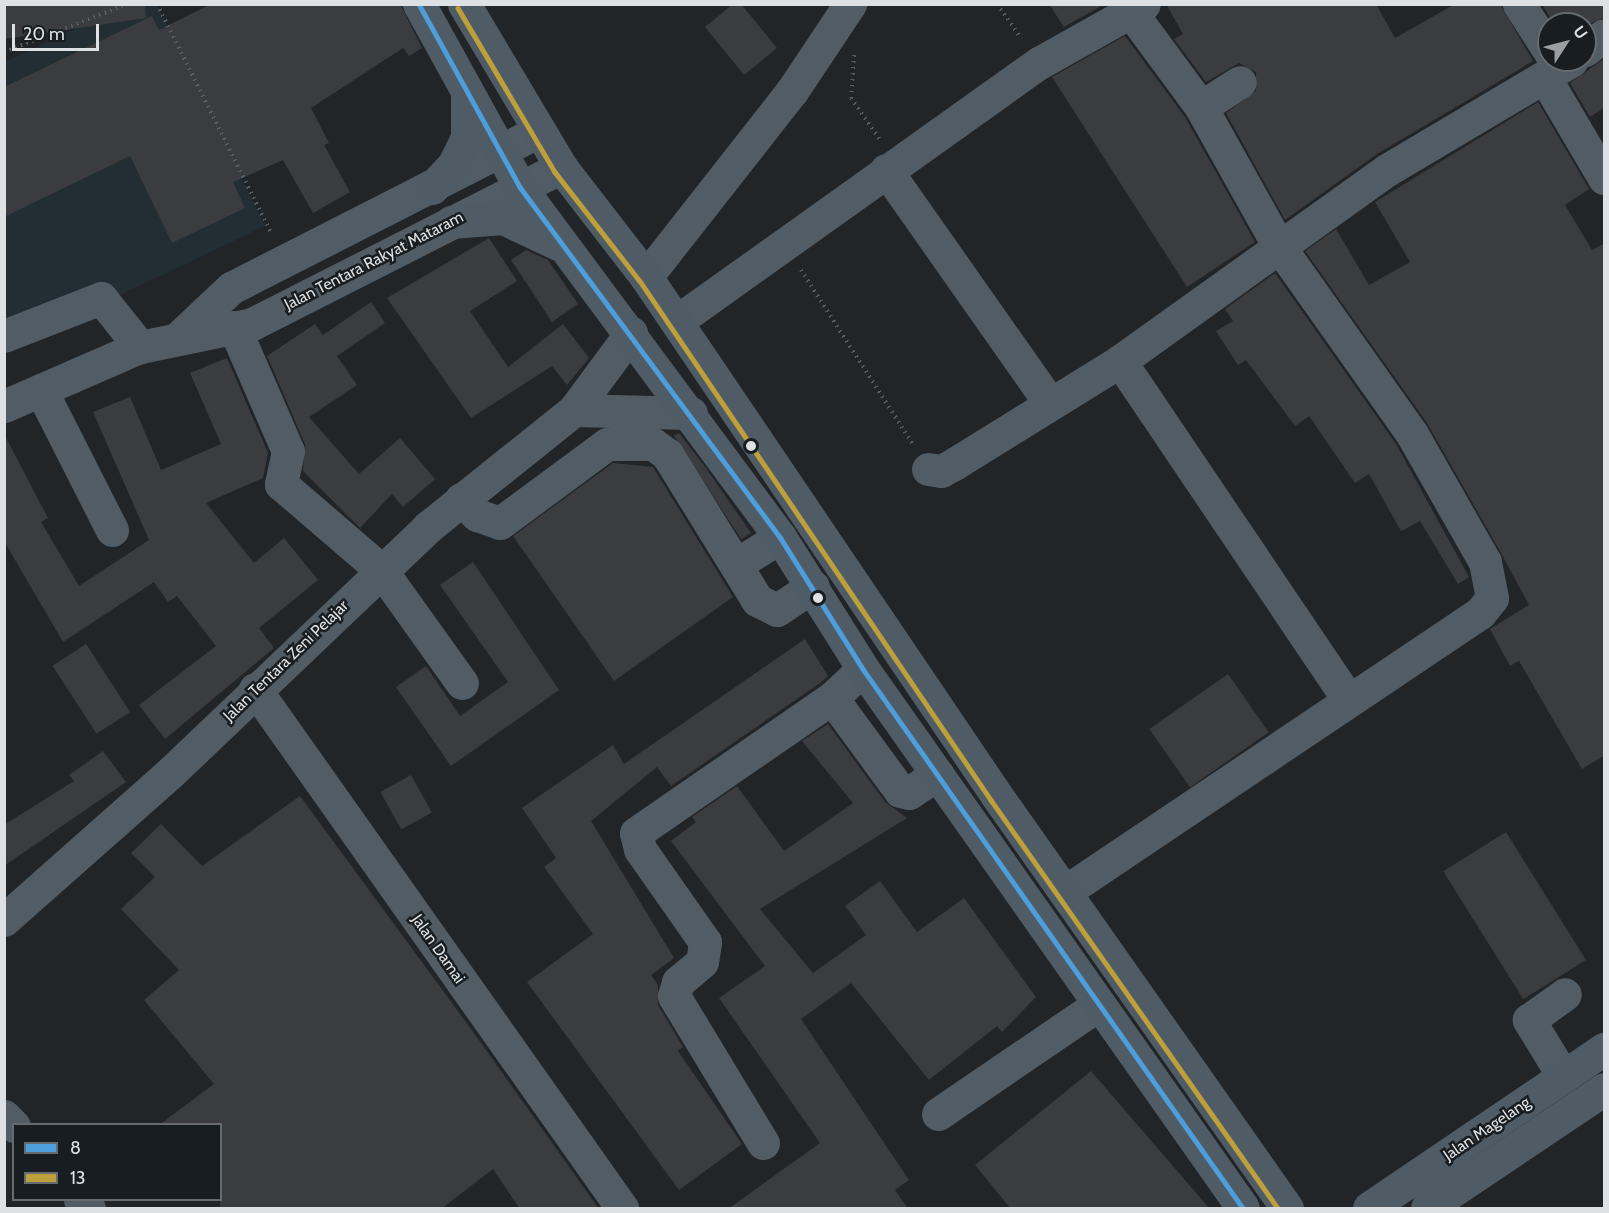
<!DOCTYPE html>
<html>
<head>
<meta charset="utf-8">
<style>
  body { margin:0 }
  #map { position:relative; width:1609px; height:1213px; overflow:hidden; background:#222528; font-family:Cabin,sans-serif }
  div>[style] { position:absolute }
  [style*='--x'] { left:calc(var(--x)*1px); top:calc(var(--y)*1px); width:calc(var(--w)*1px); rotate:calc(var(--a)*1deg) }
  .built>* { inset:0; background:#222d34 }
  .building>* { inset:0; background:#3a3c3f; transform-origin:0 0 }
  .path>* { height:4px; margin-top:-2px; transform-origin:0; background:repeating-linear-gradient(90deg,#565e63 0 1.5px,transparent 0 6px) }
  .minor>* { height:33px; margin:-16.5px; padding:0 16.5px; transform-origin:16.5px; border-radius:16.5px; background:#515c64 }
  .major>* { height:33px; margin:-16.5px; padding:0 16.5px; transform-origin:16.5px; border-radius:16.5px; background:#505c65 }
  .bus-1>* { height:4.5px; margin:-2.25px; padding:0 2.25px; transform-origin:2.25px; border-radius:2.25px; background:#4d9edb }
  .bus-2>* { height:4.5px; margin:-2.25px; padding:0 2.25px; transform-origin:2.25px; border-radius:2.25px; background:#bd9f3c }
  .dots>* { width:16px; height:16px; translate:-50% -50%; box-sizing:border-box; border:3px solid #171d21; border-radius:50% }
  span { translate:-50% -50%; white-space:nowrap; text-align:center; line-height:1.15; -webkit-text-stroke:5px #171d21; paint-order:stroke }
  .street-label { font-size:16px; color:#dde1e4 }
  .frame { position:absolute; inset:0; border:6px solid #dde1e4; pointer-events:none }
  .legend { position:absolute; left:12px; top:1123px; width:210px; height:78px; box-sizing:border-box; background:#171d21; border:2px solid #666b6f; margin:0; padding:8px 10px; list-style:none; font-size:18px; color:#dde1e4 }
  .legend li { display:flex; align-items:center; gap:12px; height:30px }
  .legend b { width:30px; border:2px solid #666b6f }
  .north { position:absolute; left:1537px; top:12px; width:60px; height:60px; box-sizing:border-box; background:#171d21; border:2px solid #666b6f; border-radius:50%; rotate:54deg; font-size:16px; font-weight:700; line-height:24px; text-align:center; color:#dde1e4 }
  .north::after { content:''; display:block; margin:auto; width:21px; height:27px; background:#9c9fa2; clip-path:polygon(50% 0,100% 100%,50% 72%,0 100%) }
  .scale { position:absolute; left:12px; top:24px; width:87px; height:27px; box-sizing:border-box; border:3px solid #dde1e4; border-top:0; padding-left:8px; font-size:18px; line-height:21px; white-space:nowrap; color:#dde1e4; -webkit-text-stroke:4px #171d21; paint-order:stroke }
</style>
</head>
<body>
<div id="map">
  <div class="built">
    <i style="clip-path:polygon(127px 5px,157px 5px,265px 226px,5px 350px,4px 62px)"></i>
  </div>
  <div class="building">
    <i style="clip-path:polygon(4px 4px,145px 4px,146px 18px,4px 39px)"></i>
    <i style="clip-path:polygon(211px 4px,400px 4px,422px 48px,409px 56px,403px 48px,311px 108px,329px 143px,324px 145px,350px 192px,313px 213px,283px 160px,233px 182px,245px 208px,172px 243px,130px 156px,4px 217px,4px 87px,152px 16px,159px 30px)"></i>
    <i style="clip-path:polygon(733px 4px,741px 4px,777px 48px,744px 75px,705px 27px)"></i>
    <i style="clip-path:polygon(1049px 4px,1105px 4px,1064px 27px)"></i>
    <i style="clip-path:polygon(1166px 4px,1376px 4px,1395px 38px,1455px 4px,1500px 4px,1533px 61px,1377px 154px,1285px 220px,1226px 113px,1256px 91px,1256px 72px,1239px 63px,1206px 82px,1174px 39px,1183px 34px)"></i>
    <i style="clip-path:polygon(1542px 4px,1605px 4px,1605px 17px,1585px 26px,1554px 24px)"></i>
    <i style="clip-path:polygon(1125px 36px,1185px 117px,1255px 242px,1187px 287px,1052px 77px)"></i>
    <i style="clip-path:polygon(1605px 58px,1605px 107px,1590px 117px,1570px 83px)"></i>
    <i style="clip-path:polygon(1538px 102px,1589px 189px,1565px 205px,1592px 250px,1605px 243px,1605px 755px,1582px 769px,1519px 661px,1510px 666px,1490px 629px,1529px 605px,1501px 553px,1427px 423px,1305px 251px,1336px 229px,1369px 285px,1410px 262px,1375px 202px)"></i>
    <i style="clip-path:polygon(489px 238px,517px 281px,470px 311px,508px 367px,563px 324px,589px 358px,567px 385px,552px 366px,471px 418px,387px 298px)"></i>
    <i style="clip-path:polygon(526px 250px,548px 260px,578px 304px,552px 322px,511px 260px)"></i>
    <i style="clip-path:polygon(1275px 273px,1396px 444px,1469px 577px,1458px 584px,1420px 521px,1401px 531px,1369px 474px,1355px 483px,1309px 416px,1295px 426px,1246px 360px,1238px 365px,1216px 331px,1233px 321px,1225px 309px)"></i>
    <i style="clip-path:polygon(371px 302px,385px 323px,337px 356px,357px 385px,309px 417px,359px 474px,400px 438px,435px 479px,403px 507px,392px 494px,360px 528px,303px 471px,305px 444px,267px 356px,315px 324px,323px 335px)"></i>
    <i style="clip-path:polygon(227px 358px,268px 453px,263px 478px,206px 503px,254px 563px,284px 538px,318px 580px,259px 628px,274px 648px,165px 739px,139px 705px,216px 646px,177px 596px,168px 602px,154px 582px,63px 642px,4px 541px,4px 434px,48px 518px,41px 522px,79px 586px,149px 540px,93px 412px,130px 397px,161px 470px,221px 444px,190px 373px)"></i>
    <i style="clip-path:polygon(679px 433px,706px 468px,751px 533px,741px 539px,674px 436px)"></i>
    <i style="clip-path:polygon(613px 463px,653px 467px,733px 597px,614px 681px,513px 536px)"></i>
    <i style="clip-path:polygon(473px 562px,559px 690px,451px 766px,396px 687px,426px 666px,460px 716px,508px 682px,440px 585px)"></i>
    <i style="clip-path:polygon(805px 639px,828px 676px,820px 683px,671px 786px,657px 767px,591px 821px,674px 958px,651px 975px,658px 985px,658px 1005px,683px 1047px,678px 1051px,742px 1144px,679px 1190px,527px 982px,593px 934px,544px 867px,556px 858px,522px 808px,613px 745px,624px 764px)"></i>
    <i style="left:86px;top:644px;width:81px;height:40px;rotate:57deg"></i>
    <i style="left:1228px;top:674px;width:71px;height:96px;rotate:55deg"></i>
    <i style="clip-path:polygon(828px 724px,885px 802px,907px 818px,760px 909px,813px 973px,866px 935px,845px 906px,880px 881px,917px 932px,964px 898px,1036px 997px,1002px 1032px,997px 1026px,929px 1080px,851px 983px,801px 1019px,909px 1180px,895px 1190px,908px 1209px,728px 1209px,820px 1143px,719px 998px,765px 966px,671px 841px,696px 822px,692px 817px,737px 786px,784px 851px,853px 803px,802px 741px)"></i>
    <i style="clip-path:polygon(103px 751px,126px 782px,4px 866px,4px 825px,74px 781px,69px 775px)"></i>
    <i style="left:411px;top:775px;width:43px;height:35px;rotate:61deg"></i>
    <i style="clip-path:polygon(300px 796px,474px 1033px,599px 1209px,520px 1209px,493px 1169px,441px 1209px,220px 1209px,220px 1125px,159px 1125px,214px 1084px,144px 1000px,179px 970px,121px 909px,155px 877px,131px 853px,161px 824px,202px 866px)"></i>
    <i style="left:1506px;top:832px;width:151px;height:74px;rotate:58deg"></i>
    <i style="clip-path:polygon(1091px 1071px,1210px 1209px,1011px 1209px,975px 1165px)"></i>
  </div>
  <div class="path">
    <i style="--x:157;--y:4;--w:258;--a:63.5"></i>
    <i style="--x:997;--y:4;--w:42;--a:54.8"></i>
    <i style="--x:4;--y:52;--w:133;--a:-21.2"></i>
    <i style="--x:854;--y:55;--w:43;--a:94"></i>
    <i style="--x:851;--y:98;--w:51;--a:55.4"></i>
    <i style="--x:801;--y:270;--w:206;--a:57.3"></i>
  </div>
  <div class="minor">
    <i style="--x:1125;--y:4;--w:128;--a:53.6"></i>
    <i style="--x:1201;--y:107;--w:46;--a:-32.7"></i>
    <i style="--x:1519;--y:4;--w:56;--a:57.4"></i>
    <i style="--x:1585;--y:50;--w:24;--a:-38"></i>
    <i style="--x:1545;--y:78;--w:116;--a:59.5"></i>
    <i style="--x:886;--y:170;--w:284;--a:54.9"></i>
    <i style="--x:646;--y:277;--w:236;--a:-51.9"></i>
    <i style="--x:792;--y:91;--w:105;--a:-56.3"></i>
    <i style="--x:677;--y:321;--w:445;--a:-35.5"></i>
    <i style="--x:1039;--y:63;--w:120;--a:-29.3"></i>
    <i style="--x:234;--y:327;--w:135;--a:66.5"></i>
    <i style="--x:288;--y:451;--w:34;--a:102"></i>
    <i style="--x:281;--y:484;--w:132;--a:40.7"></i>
    <i style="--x:381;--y:570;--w:139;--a:54.4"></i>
    <i style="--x:4;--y:336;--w:104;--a:-21.4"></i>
    <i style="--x:101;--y:298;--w:63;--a:51.5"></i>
    <i style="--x:180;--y:336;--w:70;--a:-43.3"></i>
    <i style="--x:231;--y:288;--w:346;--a:-27"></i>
    <i style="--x:1120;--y:361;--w:408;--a:56"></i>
    <i style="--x:41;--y:390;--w:157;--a:63.1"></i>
    <i style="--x:4;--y:406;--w:148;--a:-23.5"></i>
    <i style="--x:140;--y:347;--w:114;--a:-11.6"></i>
    <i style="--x:252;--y:324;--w:347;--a:-26.9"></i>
    <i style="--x:574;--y:410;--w:117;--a:1.5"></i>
    <i style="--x:928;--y:469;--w:13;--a:9"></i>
    <i style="--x:941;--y:471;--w:15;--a:-28"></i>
    <i style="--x:954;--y:464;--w:195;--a:-31.8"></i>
    <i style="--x:1120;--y:361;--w:328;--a:-35.6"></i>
    <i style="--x:1387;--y:170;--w:215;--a:-30.7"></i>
    <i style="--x:461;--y:499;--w:23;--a:45"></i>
    <i style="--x:477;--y:515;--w:24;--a:19"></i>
    <i style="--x:500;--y:523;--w:133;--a:-36.4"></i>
    <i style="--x:607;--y:444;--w:46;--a:0"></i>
    <i style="--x:653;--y:444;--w:17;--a:36"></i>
    <i style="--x:667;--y:454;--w:172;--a:58.3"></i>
    <i style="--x:757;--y:600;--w:22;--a:27"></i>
    <i style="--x:777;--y:610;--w:43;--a:-33.7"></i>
    <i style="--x:737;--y:564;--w:51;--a:-32.1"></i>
    <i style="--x:255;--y:689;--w:636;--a:54.73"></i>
    <i style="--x:832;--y:698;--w:115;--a:53.8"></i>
    <i style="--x:900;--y:791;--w:9;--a:13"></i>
    <i style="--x:909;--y:793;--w:34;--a:-34"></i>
    <i style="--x:1066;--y:891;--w:499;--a:-33.9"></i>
    <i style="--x:1480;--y:613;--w:19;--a:-51"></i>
    <i style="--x:1492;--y:598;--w:37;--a:-101"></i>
    <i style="--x:1485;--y:562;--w:147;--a:-119.7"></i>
    <i style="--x:1412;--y:434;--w:232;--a:-125.3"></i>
    <i style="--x:1278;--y:245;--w:158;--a:-119.2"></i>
    <i style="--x:4;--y:920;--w:220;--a:-41.5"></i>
    <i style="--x:169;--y:774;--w:358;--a:-43.6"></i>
    <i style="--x:428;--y:527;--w:187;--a:-38.7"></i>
    <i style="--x:574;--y:410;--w:96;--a:-53.5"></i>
    <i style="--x:1563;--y:1076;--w:66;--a:-121.3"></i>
    <i style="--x:1529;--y:1020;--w:44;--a:-35.8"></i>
    <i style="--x:938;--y:1114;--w:195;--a:-34.3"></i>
    <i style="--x:4;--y:1116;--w:14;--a:45"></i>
    <i style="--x:763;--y:1143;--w:172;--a:-121.2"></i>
    <i style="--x:674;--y:996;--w:15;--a:-74"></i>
    <i style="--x:678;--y:982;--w:31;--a:-40"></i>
    <i style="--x:702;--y:962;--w:20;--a:-81"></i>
    <i style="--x:705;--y:942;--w:113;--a:-125"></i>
    <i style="--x:640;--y:849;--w:16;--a:-104"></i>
    <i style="--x:636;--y:833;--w:238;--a:-34.6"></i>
    <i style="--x:832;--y:698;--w:42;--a:-43.1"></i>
    <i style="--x:80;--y:1200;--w:12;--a:42"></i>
  </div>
  <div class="major">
    <i style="--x:419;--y:4;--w:209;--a:61.1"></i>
    <i style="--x:520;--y:187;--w:436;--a:53.4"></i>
    <i style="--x:780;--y:537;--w:156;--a:57.8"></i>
    <i style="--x:863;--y:669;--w:659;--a:54.82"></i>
    <i style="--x:464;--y:4;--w:190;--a:59.2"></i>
    <i style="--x:561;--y:167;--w:139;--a:52.3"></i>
    <i style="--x:646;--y:277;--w:627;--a:55.93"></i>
    <i style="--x:997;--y:796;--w:504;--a:54.86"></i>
    <i style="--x:432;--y:188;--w:33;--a:-47"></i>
    <i style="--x:454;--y:164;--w:30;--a:-64"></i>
    <i style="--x:467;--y:137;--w:43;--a:-90"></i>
    <i style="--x:451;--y:222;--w:52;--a:-4.4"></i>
    <i style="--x:503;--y:218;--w:61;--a:25.3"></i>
    <i style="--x:1369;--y:1208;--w:284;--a:-34.1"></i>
    <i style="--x:1427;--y:1208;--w:213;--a:-33.9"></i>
  </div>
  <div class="bus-1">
    <i style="--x:419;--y:4;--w:209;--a:61.1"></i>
    <i style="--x:520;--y:187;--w:436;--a:53.4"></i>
    <i style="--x:780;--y:537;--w:156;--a:57.8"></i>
    <i style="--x:863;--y:669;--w:659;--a:54.82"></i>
  </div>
  <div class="bus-2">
    <i style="--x:458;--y:8;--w:191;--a:59.4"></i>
    <i style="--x:555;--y:172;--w:138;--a:52.1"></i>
    <i style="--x:640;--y:281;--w:627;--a:55.93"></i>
    <i style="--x:991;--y:800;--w:499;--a:54.9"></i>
  </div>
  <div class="dots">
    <i style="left:751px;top:446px;background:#dde1e4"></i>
    <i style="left:818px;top:598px;background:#dde1e4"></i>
  </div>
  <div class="street-label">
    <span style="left:374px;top:261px;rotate:-27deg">Jalan Tentara Rakyat Mataram</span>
    <span style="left:286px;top:661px;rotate:-44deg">Jalan Tentara Zeni Pelajar</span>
    <span style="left:438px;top:949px;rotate:55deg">Jalan Damai</span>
    <span style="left:1487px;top:1129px;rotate:-34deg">Jalan Magelang</span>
  </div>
  <div class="frame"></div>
  <ul class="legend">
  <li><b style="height:8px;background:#4d9edb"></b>8</li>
  <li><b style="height:8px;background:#bd9f3c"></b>13</li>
  </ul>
  <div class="north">U</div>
  <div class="scale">20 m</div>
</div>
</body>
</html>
